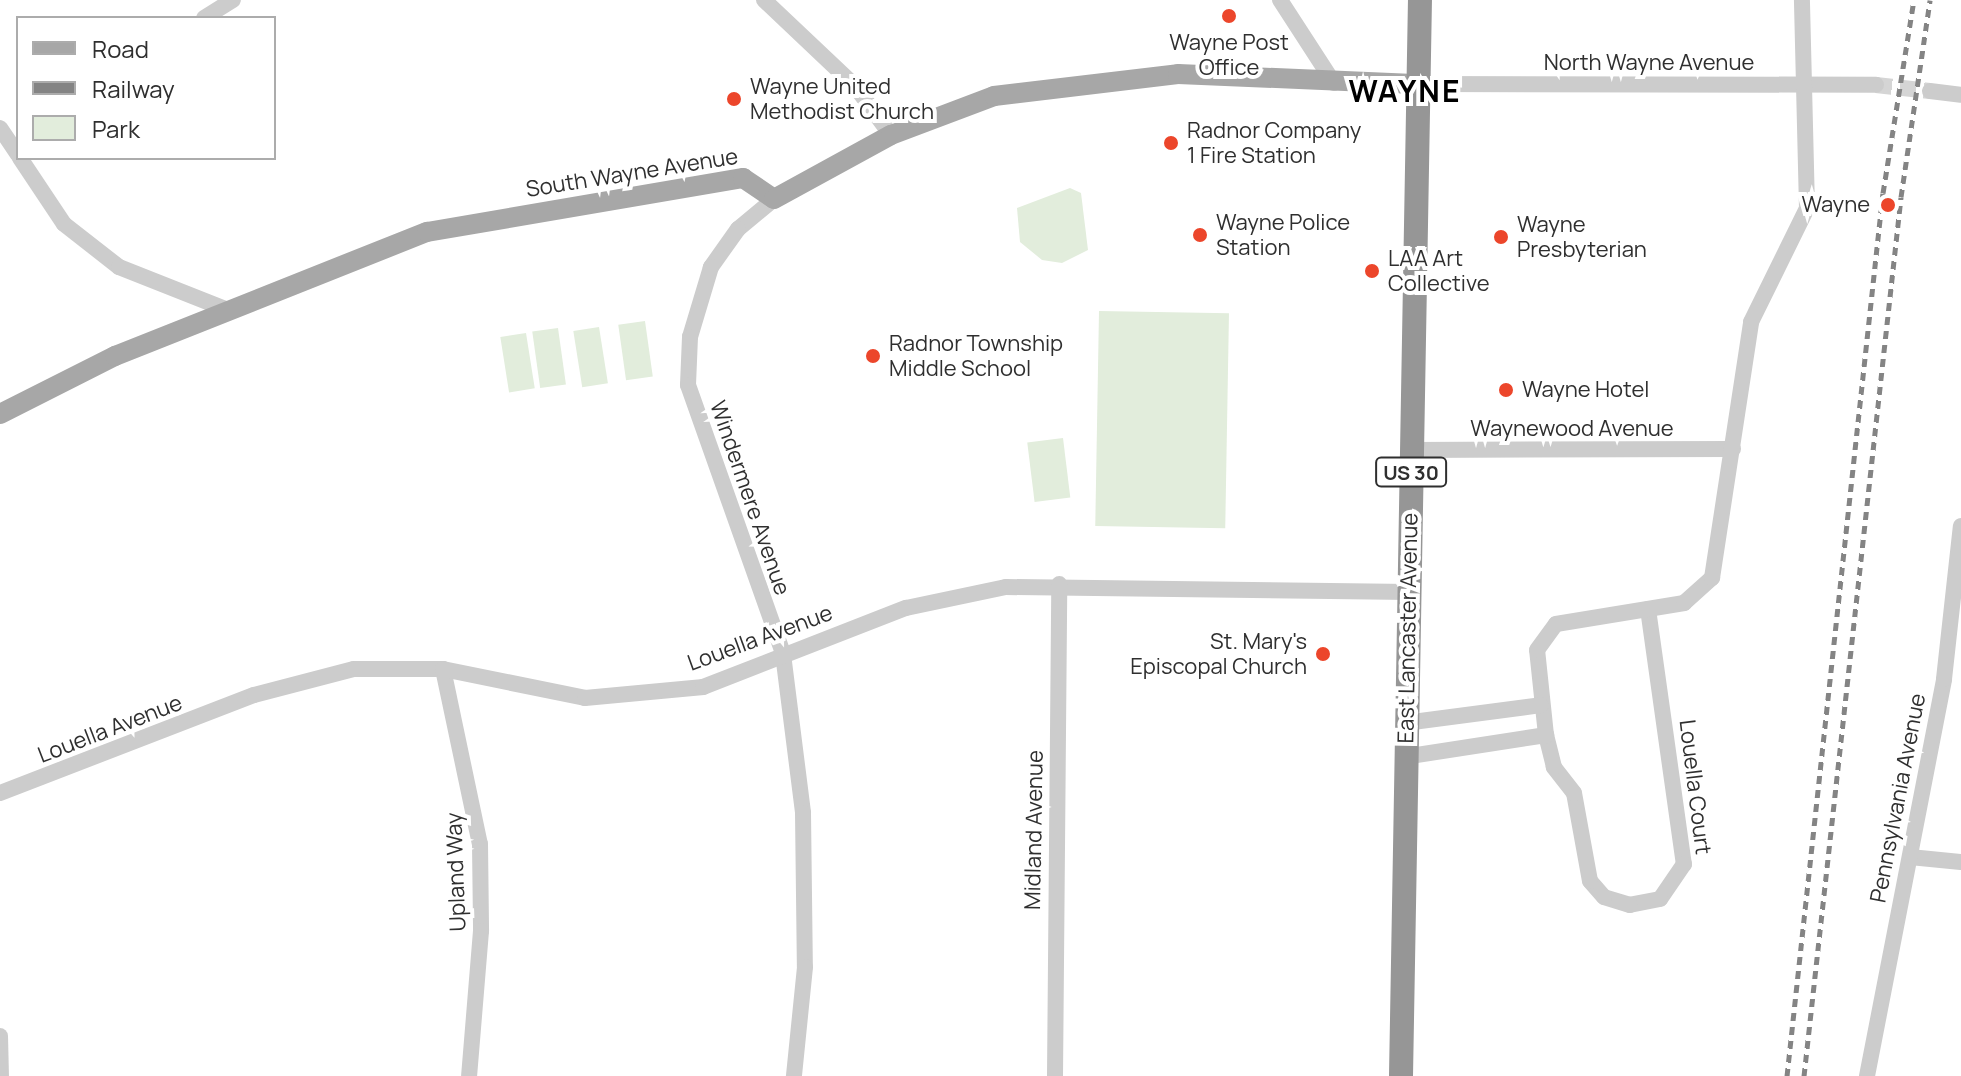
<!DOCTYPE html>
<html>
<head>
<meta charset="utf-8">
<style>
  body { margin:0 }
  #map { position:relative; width:1961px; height:1076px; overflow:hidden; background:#fff; font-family:Manrope,sans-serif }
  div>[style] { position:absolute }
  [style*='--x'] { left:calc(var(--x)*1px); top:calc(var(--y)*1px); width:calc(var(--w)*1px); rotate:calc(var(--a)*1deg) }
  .green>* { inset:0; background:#e2eddc; transform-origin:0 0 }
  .minor-tunnel>* { height:16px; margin-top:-8px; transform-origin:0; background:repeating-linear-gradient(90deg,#d5d5d5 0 16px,transparent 0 24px) }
  .minor>* { height:16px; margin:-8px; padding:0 8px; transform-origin:8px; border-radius:8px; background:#ccc }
  .major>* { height:20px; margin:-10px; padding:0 10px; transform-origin:10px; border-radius:10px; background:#a7a7a7 }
  .highway>* { height:24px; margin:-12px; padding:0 12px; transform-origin:12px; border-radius:12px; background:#969696 }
  .rail>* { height:5px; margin-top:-2.5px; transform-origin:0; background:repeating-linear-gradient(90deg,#848484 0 8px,transparent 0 14px) }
  .dots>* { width:22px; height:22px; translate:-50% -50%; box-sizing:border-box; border:4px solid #fff; border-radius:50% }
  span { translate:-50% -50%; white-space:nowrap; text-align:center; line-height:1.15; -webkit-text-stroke:8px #fff; paint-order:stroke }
  .shield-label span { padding:2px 6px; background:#fff; border:2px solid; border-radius:6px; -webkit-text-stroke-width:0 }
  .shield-label { font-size:20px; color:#2f2f2f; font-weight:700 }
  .poi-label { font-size:22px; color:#2f2f2f }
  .left { translate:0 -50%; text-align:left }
  .right { translate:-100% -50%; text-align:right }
  .street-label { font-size:22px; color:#2f2f2f }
  .district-label { font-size:30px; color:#000; font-weight:700; letter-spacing:2px }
  .legend { position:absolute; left:16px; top:16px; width:260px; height:144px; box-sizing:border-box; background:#fff; border:2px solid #acacac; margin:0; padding:10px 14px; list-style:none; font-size:24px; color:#2f2f2f }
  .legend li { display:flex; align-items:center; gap:16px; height:40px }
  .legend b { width:40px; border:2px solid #acacac }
</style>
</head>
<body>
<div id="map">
  <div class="green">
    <i style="clip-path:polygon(1070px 188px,1081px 193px,1088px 250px,1062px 263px,1042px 260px,1020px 242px,1017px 208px)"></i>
    <i style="left:1099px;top:311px;width:130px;height:215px;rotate:1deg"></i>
    <i style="left:645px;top:321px;width:56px;height:27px;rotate:82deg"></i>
    <i style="left:599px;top:327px;width:57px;height:26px;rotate:81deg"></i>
    <i style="left:558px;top:328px;width:57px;height:26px;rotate:82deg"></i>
    <i style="left:526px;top:333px;width:56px;height:26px;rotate:81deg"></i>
    <i style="left:1063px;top:438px;width:60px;height:36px;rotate:83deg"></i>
  </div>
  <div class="minor-tunnel">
    <i style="--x:1876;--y:85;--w:54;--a:6.3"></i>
  </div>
  <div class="minor">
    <i style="--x:764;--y:0;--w:125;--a:43.4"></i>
    <i style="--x:855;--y:86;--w:61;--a:53.7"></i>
    <i style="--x:1280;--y:0;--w:99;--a:57"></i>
    <i style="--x:204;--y:18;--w:34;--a:-32"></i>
    <i style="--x:1420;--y:84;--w:456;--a:0.1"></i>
    <i style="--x:1930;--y:91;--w:31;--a:7"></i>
    <i style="--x:0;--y:128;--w:32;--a:56"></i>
    <i style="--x:20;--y:158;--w:79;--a:56.3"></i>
    <i style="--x:64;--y:224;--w:70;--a:38"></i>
    <i style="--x:119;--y:267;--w:119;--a:21.6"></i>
    <i style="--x:774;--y:199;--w:47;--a:140.2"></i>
    <i style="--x:738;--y:229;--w:47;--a:125.4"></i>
    <i style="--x:711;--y:267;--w:73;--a:106.7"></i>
    <i style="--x:690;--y:337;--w:48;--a:92.4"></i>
    <i style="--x:688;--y:385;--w:285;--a:70.5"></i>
    <i style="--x:783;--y:654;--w:160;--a:82.8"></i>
    <i style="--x:803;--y:813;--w:154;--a:89.3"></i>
    <i style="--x:805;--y:967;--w:110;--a:95.8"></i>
    <i style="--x:1411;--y:450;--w:322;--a:-0.2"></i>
    <i style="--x:1648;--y:609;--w:258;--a:82"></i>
    <i style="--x:1684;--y:864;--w:42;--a:124.4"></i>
    <i style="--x:1660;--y:899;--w:31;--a:169"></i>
    <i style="--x:1630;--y:905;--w:27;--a:-163"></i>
    <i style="--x:1604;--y:897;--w:21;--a:-131"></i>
    <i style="--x:1590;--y:881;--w:89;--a:-100.3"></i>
    <i style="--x:1574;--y:793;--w:33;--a:-128"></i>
    <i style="--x:1554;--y:767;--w:33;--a:-104"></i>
    <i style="--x:1546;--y:735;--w:85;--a:-96"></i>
    <i style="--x:1537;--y:650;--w:32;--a:-54"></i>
    <i style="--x:1556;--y:624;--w:130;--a:-9.3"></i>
    <i style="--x:1684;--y:603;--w:38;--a:-42"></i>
    <i style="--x:1712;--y:578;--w:259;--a:-81.3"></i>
    <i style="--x:1751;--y:322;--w:127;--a:-63.8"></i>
    <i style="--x:1807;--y:208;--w:208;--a:-91.4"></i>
    <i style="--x:443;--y:669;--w:179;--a:78.1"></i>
    <i style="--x:480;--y:844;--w:87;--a:89.3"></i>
    <i style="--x:481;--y:931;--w:145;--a:94.7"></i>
    <i style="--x:1405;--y:723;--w:137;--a:-7.5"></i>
    <i style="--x:1404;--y:757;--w:144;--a:-8.8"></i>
    <i style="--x:0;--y:793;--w:272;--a:-21.1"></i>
    <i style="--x:254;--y:695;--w:103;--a:-14.6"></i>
    <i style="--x:354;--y:669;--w:89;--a:0"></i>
    <i style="--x:443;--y:669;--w:145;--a:11.5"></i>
    <i style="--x:585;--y:698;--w:119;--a:-5.3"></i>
    <i style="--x:703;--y:687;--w:218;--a:-21.3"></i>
    <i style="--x:906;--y:608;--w:102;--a:-11.9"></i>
    <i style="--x:1006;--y:587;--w:404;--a:0.7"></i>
    <i style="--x:1910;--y:857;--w:51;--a:5.6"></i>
    <i style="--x:0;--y:1036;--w:40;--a:88.6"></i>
    <i style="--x:1055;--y:1076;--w:492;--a:-89.5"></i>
    <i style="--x:1867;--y:1076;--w:404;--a:-79"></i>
    <i style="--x:1944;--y:679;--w:154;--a:-83.7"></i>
  </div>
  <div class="major">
    <i style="--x:0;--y:414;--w:129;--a:-26.8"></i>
    <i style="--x:115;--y:356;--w:336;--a:-21.7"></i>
    <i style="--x:427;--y:232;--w:321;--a:-9.7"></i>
    <i style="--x:743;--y:178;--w:37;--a:34"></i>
    <i style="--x:774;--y:199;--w:133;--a:-28.7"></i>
    <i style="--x:891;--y:135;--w:110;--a:-20.7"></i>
    <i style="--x:994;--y:96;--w:185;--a:-6.8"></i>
    <i style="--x:1178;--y:74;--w:242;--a:2.4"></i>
  </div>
  <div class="highway">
    <i style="--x:1401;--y:1076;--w:1076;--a:-88.99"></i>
  </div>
  <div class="rail">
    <i style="--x:1787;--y:1076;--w:888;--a:-83.8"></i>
    <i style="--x:1883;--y:193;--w:195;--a:-80.9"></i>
    <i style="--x:1804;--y:1076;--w:884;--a:-83.7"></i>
    <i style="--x:1901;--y:197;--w:199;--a:-81.6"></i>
  </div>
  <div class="dots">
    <i style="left:1229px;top:16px;background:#ec462b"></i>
    <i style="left:734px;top:99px;background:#ec462b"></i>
    <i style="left:1171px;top:143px;background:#ec462b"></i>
    <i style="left:1888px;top:205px;background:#ec462b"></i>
    <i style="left:1200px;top:235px;background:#ec462b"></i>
    <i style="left:1501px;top:237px;background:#ec462b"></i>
    <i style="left:1372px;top:271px;background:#ec462b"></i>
    <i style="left:873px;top:356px;background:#ec462b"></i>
    <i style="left:1506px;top:390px;background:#ec462b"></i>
    <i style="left:1323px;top:654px;background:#ec462b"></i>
  </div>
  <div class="shield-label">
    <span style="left:1411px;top:472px">US 30</span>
  </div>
  <div class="poi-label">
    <span style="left:1229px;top:55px">Wayne Post<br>Office</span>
    <span class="left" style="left:750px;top:99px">Wayne United<br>Methodist Church</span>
    <span class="left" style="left:1187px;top:143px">Radnor Company<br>1 Fire Station</span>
    <span class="right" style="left:1870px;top:205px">Wayne</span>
    <span class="left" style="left:1216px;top:235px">Wayne Police<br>Station</span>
    <span class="left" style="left:1517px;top:237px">Wayne<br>Presbyterian</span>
    <span class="left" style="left:1388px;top:271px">LAA Art<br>Collective</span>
    <span class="left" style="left:889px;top:356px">Radnor Township<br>Middle School</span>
    <span class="left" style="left:1522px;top:390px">Wayne Hotel</span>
    <span class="right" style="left:1307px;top:654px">St. Mary's<br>Episcopal Church</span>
  </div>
  <div class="street-label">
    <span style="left:1649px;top:63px">North Wayne Avenue</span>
    <span style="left:632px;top:173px;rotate:-9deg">South Wayne Avenue</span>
    <span style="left:1572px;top:429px">Waynewood Avenue</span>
    <span style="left:750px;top:498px;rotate:71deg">Windermere Avenue</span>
    <span style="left:1408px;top:628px;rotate:-89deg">East Lancaster Avenue</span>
    <span style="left:760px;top:638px;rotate:-20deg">Louella Avenue</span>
    <span style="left:110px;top:729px;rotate:-21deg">Louella Avenue</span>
    <span style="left:1695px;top:787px;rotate:83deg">Louella Court</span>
    <span style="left:1898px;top:798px;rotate:-79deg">Pennsylvania Avenue</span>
    <span style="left:1034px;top:830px;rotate:-89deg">Midland Avenue</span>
    <span style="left:456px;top:872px;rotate:-92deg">Upland Way</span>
  </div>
  <div class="district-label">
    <span style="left:1405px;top:91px">WAYNE</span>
  </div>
  <ul class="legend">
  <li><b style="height:10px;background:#a7a7a7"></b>Road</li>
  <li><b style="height:10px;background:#848484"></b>Railway</li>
  <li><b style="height:22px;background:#e2eddc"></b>Park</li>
  </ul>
</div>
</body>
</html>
